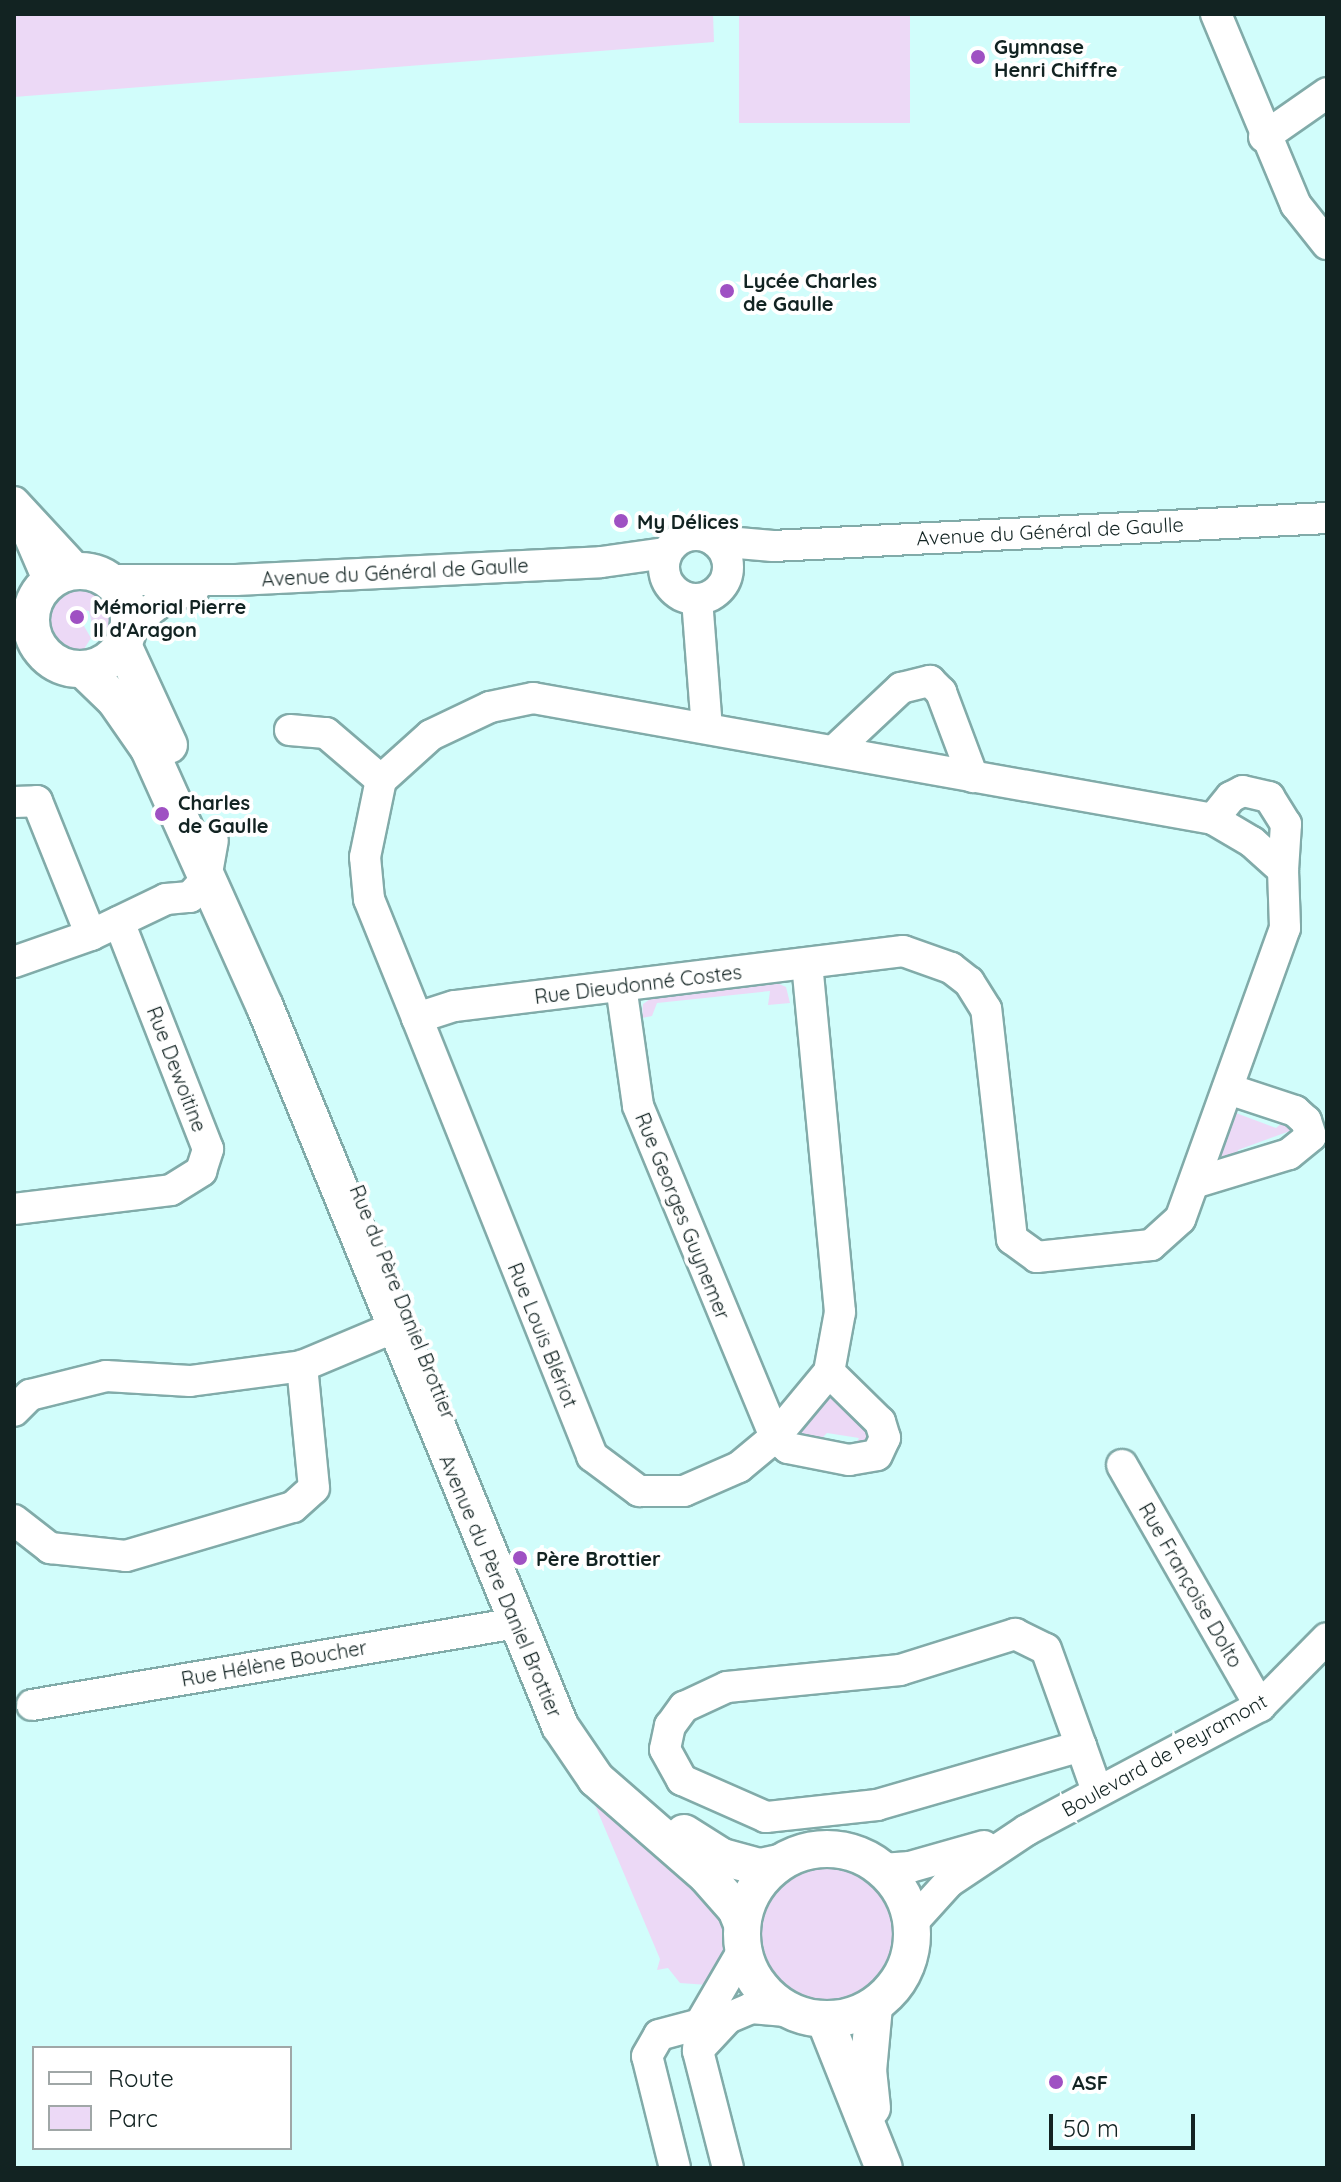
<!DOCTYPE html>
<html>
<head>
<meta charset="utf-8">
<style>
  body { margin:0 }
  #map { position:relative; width:1341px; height:2182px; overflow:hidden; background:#d1fdfb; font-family:Quicksand,sans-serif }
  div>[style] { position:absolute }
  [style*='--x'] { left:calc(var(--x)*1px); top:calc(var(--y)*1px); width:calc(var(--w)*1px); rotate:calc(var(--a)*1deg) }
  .green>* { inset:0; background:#ecd9f6; transform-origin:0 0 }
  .round { border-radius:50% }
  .roads { filter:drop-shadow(2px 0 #81aba9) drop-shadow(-2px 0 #81aba9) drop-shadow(0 2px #81aba9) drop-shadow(0 -2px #81aba9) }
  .minor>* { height:30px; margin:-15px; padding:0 15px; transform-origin:15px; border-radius:15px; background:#fff }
  .minor>.ring { margin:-15px; padding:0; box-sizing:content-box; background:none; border:30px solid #fff; border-radius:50% }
  .major>* { height:36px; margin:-18px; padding:0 18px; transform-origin:18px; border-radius:18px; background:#fff }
  .major>.ring { margin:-18px; padding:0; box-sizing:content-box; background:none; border:36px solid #fff; border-radius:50% }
  .dots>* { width:22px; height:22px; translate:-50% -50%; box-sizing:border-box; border:4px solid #fff; border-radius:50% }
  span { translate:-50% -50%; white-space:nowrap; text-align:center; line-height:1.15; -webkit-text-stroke:8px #fff; paint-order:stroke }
  .poi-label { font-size:20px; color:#122322; font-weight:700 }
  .left { translate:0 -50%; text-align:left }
  .street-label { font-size:20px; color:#122322 }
  .frame { position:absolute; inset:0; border:16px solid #122322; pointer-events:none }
  .legend { position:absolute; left:32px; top:2046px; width:260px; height:104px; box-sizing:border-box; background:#fff; border:2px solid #a0a7a7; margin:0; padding:10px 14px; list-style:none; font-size:24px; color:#122322 }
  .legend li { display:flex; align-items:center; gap:16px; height:40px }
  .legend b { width:40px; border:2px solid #a0a7a7 }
  .scale { position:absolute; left:1049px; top:2114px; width:146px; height:36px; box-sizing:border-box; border:4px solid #122322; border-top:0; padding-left:10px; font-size:24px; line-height:28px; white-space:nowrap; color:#122322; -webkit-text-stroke:6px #fff; paint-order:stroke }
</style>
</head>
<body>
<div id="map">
  <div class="green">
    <i style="clip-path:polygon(14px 14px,713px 14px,714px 42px,14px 97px)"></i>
    <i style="left:739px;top:14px;width:171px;height:109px"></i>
    <i style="clip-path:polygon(84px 584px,110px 597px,117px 615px,112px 637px,95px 636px,89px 611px,75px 609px,73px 623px,84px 626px,91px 638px,81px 654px,55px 641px,48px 613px,64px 589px)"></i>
    <i style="clip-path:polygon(777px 983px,786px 987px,790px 1003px,768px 1005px,770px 991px,657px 1003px,652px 1016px,642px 1018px,643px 1004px,656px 995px)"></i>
    <i style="clip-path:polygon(1247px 1102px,1236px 1113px,1276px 1128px,1288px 1118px,1301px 1127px,1238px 1150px,1236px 1163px,1228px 1166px,1214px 1160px,1226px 1107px)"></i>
    <i style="clip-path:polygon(828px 1391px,877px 1436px,851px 1452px,859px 1438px,827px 1433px,817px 1443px,793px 1434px)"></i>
    <i style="clip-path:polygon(584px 1779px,726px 1920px,725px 1952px,708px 1985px,680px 1983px,668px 1968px,657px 1970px,660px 1959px)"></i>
    <i class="round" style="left:757px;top:1866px;width:142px;height:142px"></i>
  </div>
  <div class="roads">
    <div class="minor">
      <i style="--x:1216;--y:14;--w:207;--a:67.3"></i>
      <i style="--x:1296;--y:205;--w:50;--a:51.5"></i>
      <i style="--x:1264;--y:137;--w:77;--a:-34.9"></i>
      <i style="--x:14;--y:502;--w:94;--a:47.2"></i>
      <i style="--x:24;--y:524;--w:63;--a:66.7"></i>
      <i class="ring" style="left:664px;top:535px;width:34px;height:34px"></i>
      <i style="--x:715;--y:541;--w:58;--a:4.9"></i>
      <i style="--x:773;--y:546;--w:555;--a:-2.89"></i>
      <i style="--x:111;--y:580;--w:125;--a:0"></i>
      <i style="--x:236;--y:580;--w:365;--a:-2.8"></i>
      <i style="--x:601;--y:562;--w:66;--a:-7.9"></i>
      <i style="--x:697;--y:599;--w:129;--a:85.6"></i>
      <i style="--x:129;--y:627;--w:43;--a:-38.5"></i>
      <i style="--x:163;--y:600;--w:34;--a:-21"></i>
      <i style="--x:533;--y:698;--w:691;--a:10.09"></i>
      <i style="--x:1213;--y:819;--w:45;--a:30.5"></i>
      <i style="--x:1252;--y:842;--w:42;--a:42.1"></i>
      <i style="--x:1283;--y:870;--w:58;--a:88"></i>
      <i style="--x:1285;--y:928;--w:309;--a:109.8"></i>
      <i style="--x:1180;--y:1219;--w:39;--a:138"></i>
      <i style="--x:1151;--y:1245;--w:115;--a:174"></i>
      <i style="--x:1037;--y:1257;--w:31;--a:-144"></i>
      <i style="--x:1012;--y:1239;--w:231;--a:-96.4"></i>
      <i style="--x:986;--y:1009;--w:32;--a:-122"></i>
      <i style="--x:969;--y:982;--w:23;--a:-142"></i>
      <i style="--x:951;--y:968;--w:51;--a:-160.5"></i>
      <i style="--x:903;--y:951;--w:452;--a:173"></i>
      <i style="--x:454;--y:1006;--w:39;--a:162"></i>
      <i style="--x:417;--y:1018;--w:128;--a:-112"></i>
      <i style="--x:369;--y:899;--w:42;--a:-95.4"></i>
      <i style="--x:365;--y:857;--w:79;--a:-78.3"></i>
      <i style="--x:381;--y:780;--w:67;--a:-42"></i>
      <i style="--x:431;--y:735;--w:65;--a:-25.4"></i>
      <i style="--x:490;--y:707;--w:44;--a:-11.8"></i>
      <i style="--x:290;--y:730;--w:36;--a:5"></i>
      <i style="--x:326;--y:733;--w:72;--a:40.5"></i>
      <i style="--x:835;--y:750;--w:91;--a:-43.2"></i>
      <i style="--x:901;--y:688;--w:30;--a:-14"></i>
      <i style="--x:930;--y:681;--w:16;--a:45"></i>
      <i style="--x:941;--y:692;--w:91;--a:69.4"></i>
      <i style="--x:14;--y:802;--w:23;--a:-2"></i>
      <i style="--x:37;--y:801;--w:144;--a:68.1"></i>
      <i style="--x:1213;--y:819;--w:28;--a:-51"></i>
      <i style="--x:1231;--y:797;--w:13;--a:-27"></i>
      <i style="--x:1243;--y:791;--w:27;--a:13"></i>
      <i style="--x:1269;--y:797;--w:32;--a:58"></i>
      <i style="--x:1286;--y:824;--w:46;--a:93.7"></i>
      <i style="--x:14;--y:962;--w:82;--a:-19.3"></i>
      <i style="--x:91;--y:935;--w:83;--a:-25.6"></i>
      <i style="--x:166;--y:899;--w:24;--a:-5"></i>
      <i style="--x:190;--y:897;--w:24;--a:-48"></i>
      <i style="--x:206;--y:879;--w:39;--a:-80"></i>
      <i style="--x:621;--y:986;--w:121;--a:81.9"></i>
      <i style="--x:638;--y:1106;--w:358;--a:67.5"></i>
      <i style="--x:775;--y:1437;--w:17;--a:40"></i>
      <i style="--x:788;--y:1448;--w:62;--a:11.1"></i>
      <i style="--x:849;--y:1460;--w:28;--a:-10"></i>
      <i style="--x:877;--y:1455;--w:19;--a:-65"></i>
      <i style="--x:885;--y:1438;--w:17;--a:-107"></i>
      <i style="--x:880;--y:1422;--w:71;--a:-135.6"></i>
      <i style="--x:417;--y:1018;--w:472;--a:68.2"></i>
      <i style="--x:592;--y:1456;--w:59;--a:36.7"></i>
      <i style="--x:639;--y:1491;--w:45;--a:0"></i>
      <i style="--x:684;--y:1491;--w:60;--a:-23.6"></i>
      <i style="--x:739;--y:1467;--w:47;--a:-39.8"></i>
      <i style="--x:775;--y:1437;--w:85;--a:-50.3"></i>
      <i style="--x:829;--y:1372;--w:61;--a:-79.6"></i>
      <i style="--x:840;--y:1312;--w:350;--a:-95.4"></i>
      <i style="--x:1194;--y:1183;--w:99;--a:-17"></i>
      <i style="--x:1289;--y:1154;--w:28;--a:-39"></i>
      <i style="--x:1311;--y:1136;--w:16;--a:-108"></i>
      <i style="--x:1306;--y:1121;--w:15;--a:-138"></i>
      <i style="--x:1295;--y:1111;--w:71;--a:-161.8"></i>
      <i style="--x:14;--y:1209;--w:158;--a:-6.9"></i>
      <i style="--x:171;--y:1190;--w:36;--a:-32"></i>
      <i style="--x:201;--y:1171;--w:23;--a:-72"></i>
      <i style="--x:208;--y:1149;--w:244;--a:-111.4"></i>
      <i style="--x:14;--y:1411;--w:23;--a:-45"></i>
      <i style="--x:30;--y:1395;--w:78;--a:-14"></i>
      <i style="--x:106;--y:1376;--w:84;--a:3.4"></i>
      <i style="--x:190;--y:1381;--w:113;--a:-7.6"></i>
      <i style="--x:302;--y:1366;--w:101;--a:-22.8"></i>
      <i style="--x:1122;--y:1465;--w:278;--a:60.2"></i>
      <i style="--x:14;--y:1520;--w:46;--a:37.9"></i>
      <i style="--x:50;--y:1548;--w:76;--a:6"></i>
      <i style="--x:126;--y:1556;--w:174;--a:-16.4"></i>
      <i style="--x:293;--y:1507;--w:28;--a:-42"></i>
      <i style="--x:314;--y:1488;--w:123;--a:-95.6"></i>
      <i style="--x:32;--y:1705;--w:490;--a:-9.6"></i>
      <i style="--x:1081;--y:1746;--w:212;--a:163.9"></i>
      <i style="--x:877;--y:1805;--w:112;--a:173.8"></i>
      <i style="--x:766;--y:1817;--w:92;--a:-156.2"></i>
      <i style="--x:682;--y:1780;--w:35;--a:-119"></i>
      <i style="--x:665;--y:1749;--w:24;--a:-78"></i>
      <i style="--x:670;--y:1726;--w:24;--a:-54"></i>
      <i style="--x:684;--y:1707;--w:47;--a:-24.9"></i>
      <i style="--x:727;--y:1687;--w:174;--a:-5.6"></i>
      <i style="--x:900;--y:1670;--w:121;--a:-17.4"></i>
      <i style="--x:1015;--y:1634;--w:34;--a:26"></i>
      <i style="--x:1046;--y:1649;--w:103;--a:70.2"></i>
      <i style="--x:1081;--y:1746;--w:48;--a:70.4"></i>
      <i style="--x:882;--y:1869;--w:28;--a:-4"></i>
      <i style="--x:910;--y:1867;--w:77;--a:-15.8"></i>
      <i style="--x:912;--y:1923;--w:55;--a:-47.9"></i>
      <i style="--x:949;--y:1882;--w:94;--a:-33.7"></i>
      <i style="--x:1027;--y:1830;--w:264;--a:-28"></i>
      <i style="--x:1260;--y:1706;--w:95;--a:-45.4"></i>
      <i style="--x:699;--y:2049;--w:42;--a:-46.9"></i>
      <i style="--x:728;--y:2018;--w:25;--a:-23"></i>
      <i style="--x:751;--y:2008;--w:38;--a:5"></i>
      <i style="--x:675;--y:2168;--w:115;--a:-104"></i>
      <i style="--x:647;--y:2056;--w:24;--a:-60"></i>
      <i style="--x:659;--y:2035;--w:42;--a:-15"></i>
      <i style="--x:728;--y:2168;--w:121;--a:-104.4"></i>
      <i style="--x:698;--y:2051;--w:27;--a:-86"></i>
      <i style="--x:700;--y:2024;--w:86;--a:-59.8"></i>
    </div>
    <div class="major">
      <i class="ring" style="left:31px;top:571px;width:62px;height:62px"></i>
      <i style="--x:123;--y:645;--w:110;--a:65.3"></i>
      <i style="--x:83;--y:669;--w:45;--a:44.1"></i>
      <i style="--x:115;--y:700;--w:60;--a:55.2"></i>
      <i style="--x:149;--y:749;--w:283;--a:65.8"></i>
      <i style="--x:265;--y:1007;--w:777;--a:67.69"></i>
      <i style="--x:560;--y:1726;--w:64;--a:55.8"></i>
      <i style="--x:596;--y:1779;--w:147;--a:41.1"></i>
      <i style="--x:707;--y:1876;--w:44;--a:48.7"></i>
      <i style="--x:736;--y:1909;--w:16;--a:68"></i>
      <i style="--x:684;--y:1833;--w:45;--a:32.3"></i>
      <i style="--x:722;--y:1857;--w:39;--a:15"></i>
      <i style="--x:760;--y:1867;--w:19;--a:-12"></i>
      <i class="ring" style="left:742px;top:1849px;width:134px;height:134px"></i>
      <i style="--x:825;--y:2020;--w:159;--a:68.3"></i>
      <i style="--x:872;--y:2108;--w:37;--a:-96"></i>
      <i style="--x:868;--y:2071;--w:65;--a:-84.7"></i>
    </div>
  </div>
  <div class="dots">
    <i style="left:978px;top:57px;background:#9f51c3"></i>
    <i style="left:727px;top:291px;background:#9f51c3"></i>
    <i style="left:621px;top:521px;background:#9f51c3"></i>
    <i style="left:77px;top:617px;background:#9f51c3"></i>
    <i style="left:162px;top:814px;background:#9f51c3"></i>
    <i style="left:520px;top:1558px;background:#9f51c3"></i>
    <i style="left:1056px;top:2082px;background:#9f51c3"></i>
  </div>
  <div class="poi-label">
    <span class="left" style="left:994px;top:58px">Gymnase<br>Henri Chiffre</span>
    <span class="left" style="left:743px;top:292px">Lycée Charles<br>de Gaulle</span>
    <span class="left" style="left:637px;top:521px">My Délices</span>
    <span class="left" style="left:93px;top:618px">Mémorial Pierre<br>II d'Aragon</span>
    <span class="left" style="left:178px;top:814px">Charles<br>de Gaulle</span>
    <span class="left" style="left:536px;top:1558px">Père Brottier</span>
    <span class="left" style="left:1072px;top:2082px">ASF</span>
  </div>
  <div class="street-label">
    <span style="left:1050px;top:531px;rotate:-3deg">Avenue du Général de Gaulle</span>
    <span style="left:395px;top:572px;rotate:-3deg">Avenue du Général de Gaulle</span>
    <span style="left:638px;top:984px;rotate:-7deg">Rue Dieudonné Costes</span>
    <span style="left:177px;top:1069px;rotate:69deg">Rue Dewoitine</span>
    <span style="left:683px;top:1216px;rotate:68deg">Rue Georges Guynemer</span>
    <span style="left:403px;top:1302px;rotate:68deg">Rue du Père Daniel Brottier</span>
    <span style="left:543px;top:1335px;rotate:68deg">Rue Louis Blériot</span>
    <span style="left:1191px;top:1585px;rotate:60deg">Rue Françoise Dolto</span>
    <span style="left:501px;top:1586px;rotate:67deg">Avenue du Père Daniel Brottier</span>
    <span style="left:274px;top:1663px;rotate:-10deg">Rue Hélène Boucher</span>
    <span style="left:1164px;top:1755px;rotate:-29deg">Boulevard de Peyramont</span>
  </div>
  <div class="frame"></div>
  <ul class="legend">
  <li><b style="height:10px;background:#fff"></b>Route</li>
  <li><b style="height:22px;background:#ecd9f6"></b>Parc</li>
  </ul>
  <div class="scale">50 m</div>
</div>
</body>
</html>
